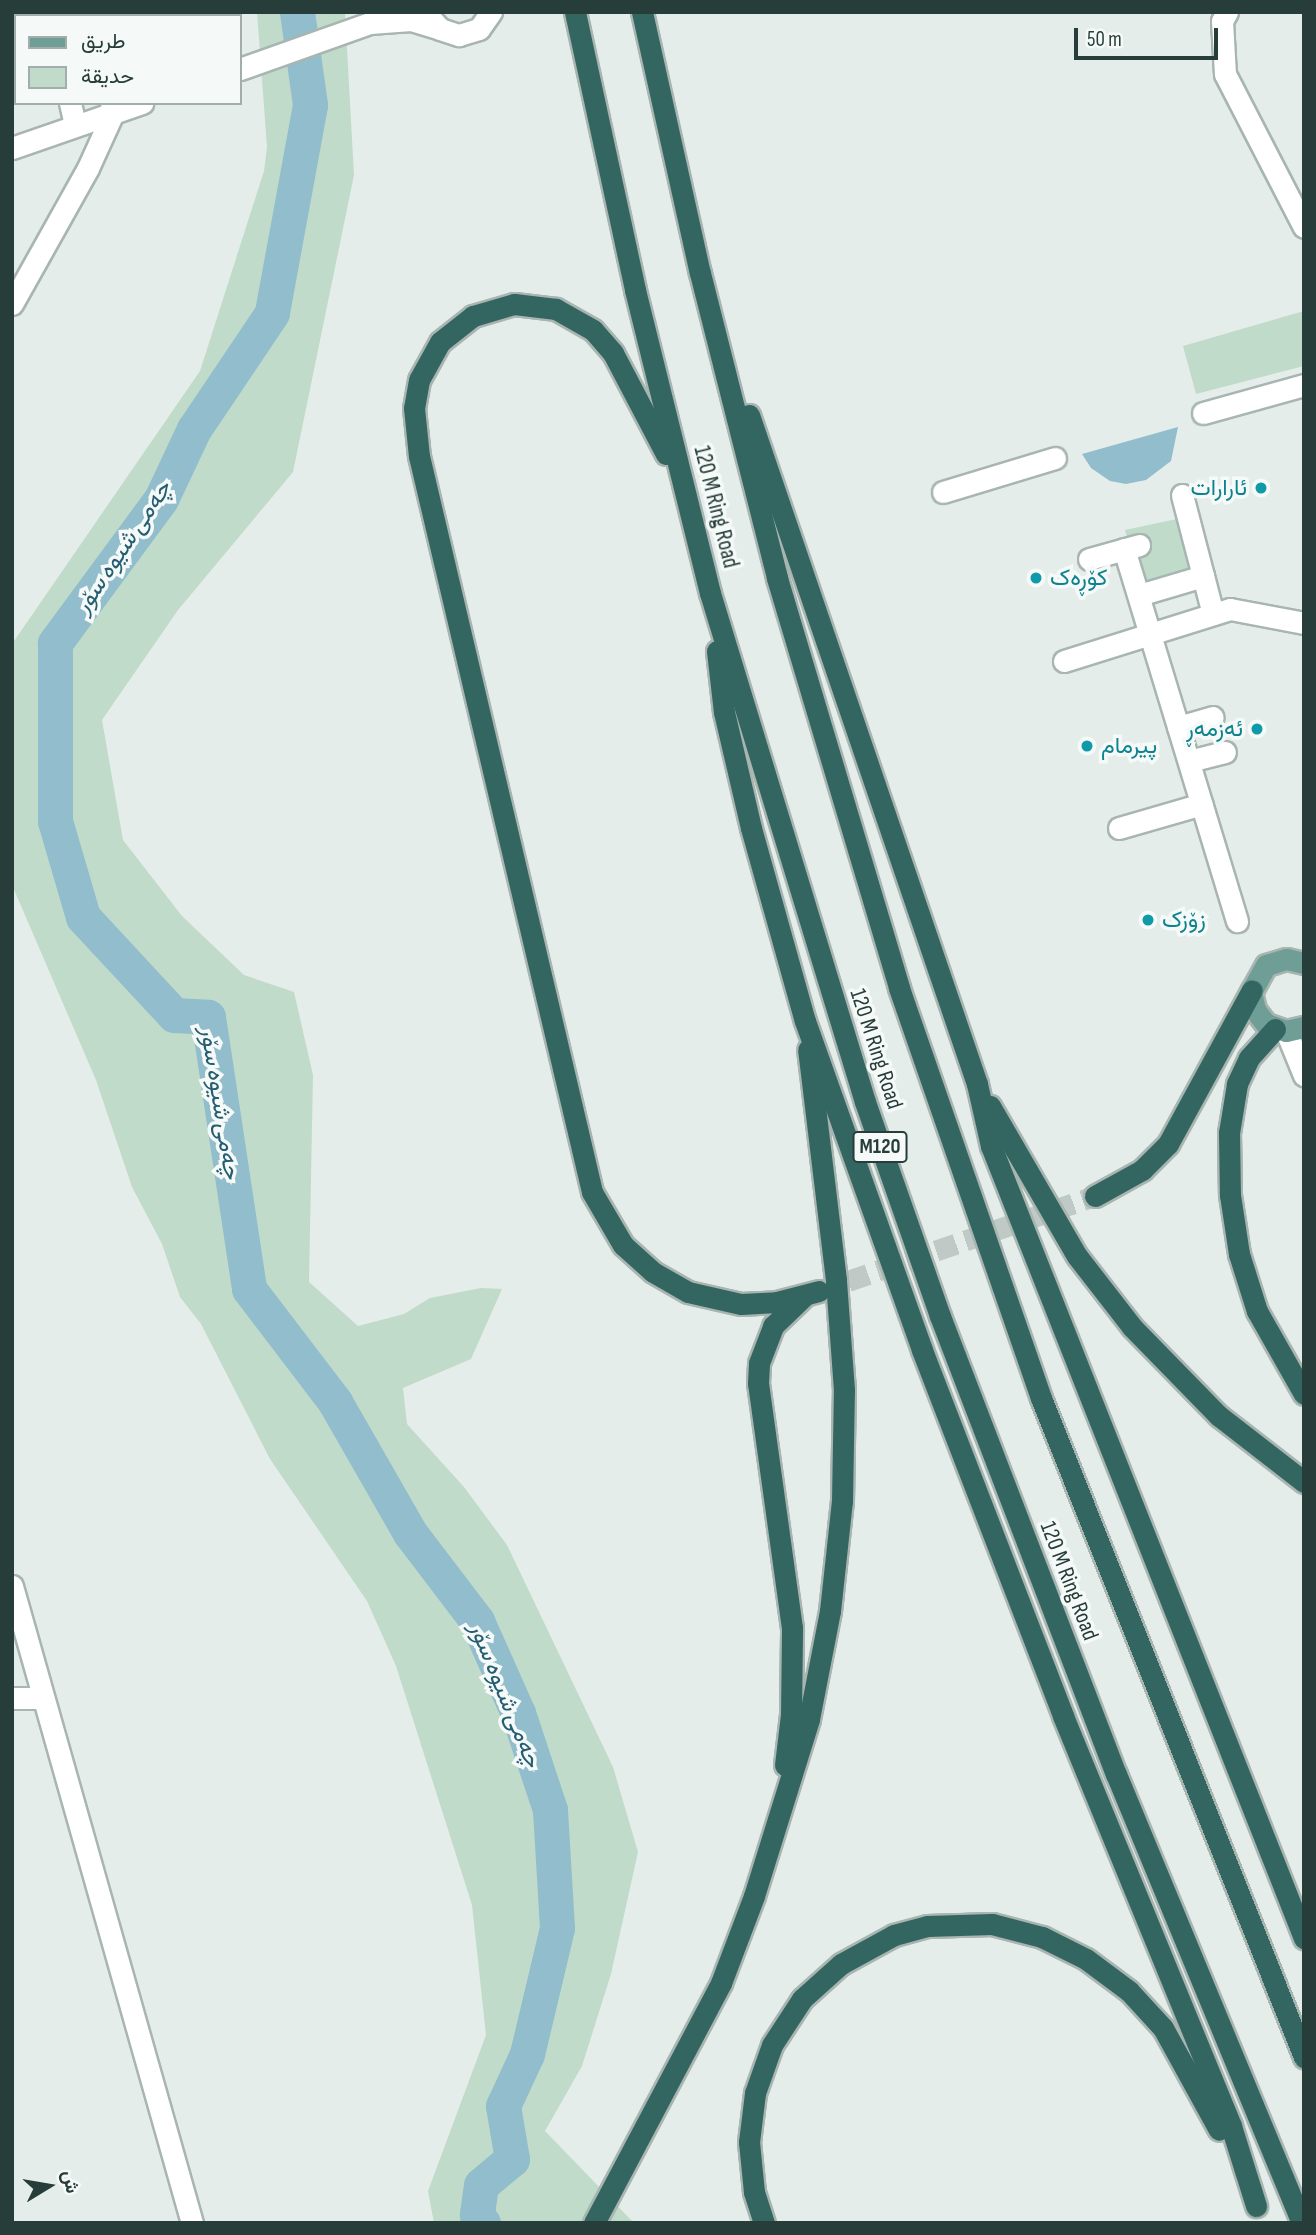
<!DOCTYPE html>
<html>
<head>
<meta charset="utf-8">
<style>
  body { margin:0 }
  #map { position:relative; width:1316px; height:2235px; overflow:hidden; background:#e5edea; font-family:"Sofia Sans Condensed",Vazirmatn,sans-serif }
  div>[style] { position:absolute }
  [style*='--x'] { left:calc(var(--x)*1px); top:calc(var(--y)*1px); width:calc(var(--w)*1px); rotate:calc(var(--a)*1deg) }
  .green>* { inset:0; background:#c0dbca }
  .water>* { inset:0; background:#92bdcc }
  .river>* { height:35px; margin:-17.5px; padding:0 17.5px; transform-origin:17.5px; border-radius:17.5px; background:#92bdcc }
  .highway-tunnel>* { height:21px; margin-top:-10.5px; transform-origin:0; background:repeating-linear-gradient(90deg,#bfcac7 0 21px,transparent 0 31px) }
  .roads { filter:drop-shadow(2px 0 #a8b5b1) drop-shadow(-2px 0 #a8b5b1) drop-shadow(0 2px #a8b5b1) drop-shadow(0 -2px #a8b5b1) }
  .minor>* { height:21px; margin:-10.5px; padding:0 10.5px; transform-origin:10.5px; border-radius:10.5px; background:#fff }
  .major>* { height:21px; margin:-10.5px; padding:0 10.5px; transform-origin:10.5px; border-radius:10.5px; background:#6e9e96 }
  .highway>* { height:21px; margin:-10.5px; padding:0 10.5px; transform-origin:10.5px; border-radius:10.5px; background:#346661 }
  .dots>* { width:19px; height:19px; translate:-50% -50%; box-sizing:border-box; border:4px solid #f5f9f7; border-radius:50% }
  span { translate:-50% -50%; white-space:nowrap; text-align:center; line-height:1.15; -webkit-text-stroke:7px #f5f9f7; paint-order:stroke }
  .shield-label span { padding:2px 5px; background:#f5f9f7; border:2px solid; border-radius:5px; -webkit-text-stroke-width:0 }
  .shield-label { font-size:21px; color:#263d39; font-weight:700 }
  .culture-label { font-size:23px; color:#0d838f }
  .right { translate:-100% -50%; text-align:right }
  .left { translate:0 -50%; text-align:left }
  .street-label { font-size:23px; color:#263d39 }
  .water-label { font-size:24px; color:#255e73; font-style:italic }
  .frame { position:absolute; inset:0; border:14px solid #263d39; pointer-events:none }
  .legend { position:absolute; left:14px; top:14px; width:228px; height:91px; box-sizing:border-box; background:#f5f9f7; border:2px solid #a2aeab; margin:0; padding:9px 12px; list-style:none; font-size:21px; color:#263d39 }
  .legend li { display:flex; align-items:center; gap:14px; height:35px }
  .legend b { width:35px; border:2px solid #a2aeab }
  .north { position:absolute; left:14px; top:2151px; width:70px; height:70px; -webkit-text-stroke:5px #f5f9f7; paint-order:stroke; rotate:79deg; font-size:19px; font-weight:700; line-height:28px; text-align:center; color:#263d39 }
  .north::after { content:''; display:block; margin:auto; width:24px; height:32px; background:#263d39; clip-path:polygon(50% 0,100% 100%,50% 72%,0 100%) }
  .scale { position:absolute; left:1074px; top:28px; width:144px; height:32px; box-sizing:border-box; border:4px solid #263d39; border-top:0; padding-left:9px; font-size:21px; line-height:24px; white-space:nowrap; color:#263d39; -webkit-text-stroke:5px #f5f9f7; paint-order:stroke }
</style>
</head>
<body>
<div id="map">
  <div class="green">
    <i style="clip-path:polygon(257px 12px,345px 12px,354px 175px,293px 472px,178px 610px,102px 720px,123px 840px,182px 916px,244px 975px,294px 992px,313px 1075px,309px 1282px,358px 1326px,404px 1314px,430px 1298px,481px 1288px,502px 1289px,471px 1359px,403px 1388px,407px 1424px,464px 1487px,507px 1545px,613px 1767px,638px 1852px,611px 1974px,582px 2066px,545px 2131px,634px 2223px,434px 2223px,428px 2191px,486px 2035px,472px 1905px,396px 1666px,367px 1601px,270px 1459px,201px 1324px,180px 1297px,162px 1244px,132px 1187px,96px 1080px,12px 885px,12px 644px,200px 371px,264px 171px,267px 147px)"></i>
    <i style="clip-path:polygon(1304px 311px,1304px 366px,1196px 394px,1183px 346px)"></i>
    <i style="clip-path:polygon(1177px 519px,1198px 575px,1141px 592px,1125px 530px)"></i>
  </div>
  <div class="water">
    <i style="clip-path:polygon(1178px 427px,1171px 461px,1146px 480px,1126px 484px,1110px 481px,1091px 468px,1082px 454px)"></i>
  </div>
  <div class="river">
    <i style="--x:297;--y:12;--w:94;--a:82"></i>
    <i style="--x:310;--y:105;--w:211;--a:100.4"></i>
    <i style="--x:272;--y:313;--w:140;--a:123.9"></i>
    <i style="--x:194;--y:429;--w:77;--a:115.2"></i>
    <i style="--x:161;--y:499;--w:179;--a:126.4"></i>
    <i style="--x:55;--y:643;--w:178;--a:90"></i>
    <i style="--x:55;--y:821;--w:100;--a:73.7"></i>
    <i style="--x:83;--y:917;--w:134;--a:47.1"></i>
    <i style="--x:174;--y:1015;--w:34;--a:3"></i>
    <i style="--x:208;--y:1017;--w:275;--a:81.4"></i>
    <i style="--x:249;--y:1289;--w:142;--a:52.7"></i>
    <i style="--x:335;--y:1402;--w:151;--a:60.2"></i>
    <i style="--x:410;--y:1533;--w:111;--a:52.7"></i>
    <i style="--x:477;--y:1621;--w:101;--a:66"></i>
    <i style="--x:518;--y:1713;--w:102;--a:71.7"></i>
    <i style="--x:550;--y:1810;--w:118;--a:86.6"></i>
    <i style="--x:557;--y:1928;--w:130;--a:103.4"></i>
    <i style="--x:527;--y:2054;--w:57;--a:114.8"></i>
    <i style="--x:503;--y:2106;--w:54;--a:80.4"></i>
    <i style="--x:512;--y:2159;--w:40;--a:140"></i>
    <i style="--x:481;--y:2185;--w:30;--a:98"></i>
    <i style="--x:477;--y:2215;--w:10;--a:53"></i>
  </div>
  <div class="highway-tunnel">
    <i style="--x:819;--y:1291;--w:292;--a:-19"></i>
  </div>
  <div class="roads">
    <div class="minor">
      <i style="--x:49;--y:12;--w:4;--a:76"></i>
      <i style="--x:90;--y:12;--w:4;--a:76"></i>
      <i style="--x:1227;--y:12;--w:10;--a:119"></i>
      <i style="--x:1222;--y:21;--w:53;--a:86.8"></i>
      <i style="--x:1225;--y:74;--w:172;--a:62.7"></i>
      <i style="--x:432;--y:20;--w:12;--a:48"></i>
      <i style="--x:440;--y:29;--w:20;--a:18"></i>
      <i style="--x:459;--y:35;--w:21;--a:-17"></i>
      <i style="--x:479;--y:29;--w:21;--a:-55"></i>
      <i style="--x:240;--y:69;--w:138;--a:-19.5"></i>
      <i style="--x:370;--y:23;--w:41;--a:-4.2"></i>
      <i style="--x:411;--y:20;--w:30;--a:17"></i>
      <i style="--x:70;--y:103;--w:23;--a:77"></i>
      <i style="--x:12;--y:148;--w:138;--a:-19.1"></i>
      <i style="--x:12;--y:304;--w:156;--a:-60.8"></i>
      <i style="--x:88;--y:168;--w:60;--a:-65.6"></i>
      <i style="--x:113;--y:113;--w:10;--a:-101"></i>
      <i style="--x:1203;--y:413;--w:105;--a:-15.5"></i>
      <i style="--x:943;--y:492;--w:117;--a:-16.9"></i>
      <i style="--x:1182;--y:495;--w:123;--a:75.4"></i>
      <i style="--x:1124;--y:549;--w:389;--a:73.1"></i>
      <i style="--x:1089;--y:559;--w:52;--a:-15.6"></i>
      <i style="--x:1139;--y:595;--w:67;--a:-16.5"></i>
      <i style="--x:1064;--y:661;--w:174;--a:-17.4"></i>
      <i style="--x:1230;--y:609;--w:75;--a:10.7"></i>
      <i style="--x:1178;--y:727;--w:36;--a:-16"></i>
      <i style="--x:1189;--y:761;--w:37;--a:-14"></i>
      <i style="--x:1119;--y:828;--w:86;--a:-16.1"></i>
      <i style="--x:1286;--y:1031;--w:48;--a:67.8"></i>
      <i style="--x:12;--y:1586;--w:662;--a:74.22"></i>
      <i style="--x:12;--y:1698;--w:30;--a:0"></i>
    </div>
    <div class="major">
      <i style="--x:1304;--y:963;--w:18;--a:-167"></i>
      <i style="--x:1286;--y:959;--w:21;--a:163"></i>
      <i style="--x:1266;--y:965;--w:31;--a:119"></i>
      <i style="--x:1251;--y:992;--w:18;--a:77"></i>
      <i style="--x:1255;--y:1010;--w:18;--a:52"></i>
      <i style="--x:1266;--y:1024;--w:21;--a:19"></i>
      <i style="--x:1286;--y:1031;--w:18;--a:-13"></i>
    </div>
    <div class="highway">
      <i style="--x:575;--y:12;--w:284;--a:77.8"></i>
      <i style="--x:635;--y:290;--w:312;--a:76.1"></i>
      <i style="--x:710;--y:593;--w:532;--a:73.06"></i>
      <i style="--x:865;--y:1102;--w:227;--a:70.7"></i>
      <i style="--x:940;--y:1316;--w:491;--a:69"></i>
      <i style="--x:1116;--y:1774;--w:486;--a:67.5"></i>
      <i style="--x:642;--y:12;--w:267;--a:77.5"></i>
      <i style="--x:700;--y:273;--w:315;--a:75.8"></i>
      <i style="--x:777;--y:578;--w:428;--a:73.4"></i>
      <i style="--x:899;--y:988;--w:434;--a:70.9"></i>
      <i style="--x:1041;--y:1398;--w:710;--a:68.24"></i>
      <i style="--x:749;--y:415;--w:707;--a:71.18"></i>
      <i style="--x:977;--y:1084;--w:64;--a:77.3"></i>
      <i style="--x:991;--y:1146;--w:852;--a:68.44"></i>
      <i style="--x:666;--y:454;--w:114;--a:-117.7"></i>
      <i style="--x:613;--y:353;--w:30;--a:-131"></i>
      <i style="--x:593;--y:330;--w:43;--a:-150.4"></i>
      <i style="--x:556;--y:309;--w:42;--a:-173.2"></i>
      <i style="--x:514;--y:304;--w:43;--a:163.7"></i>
      <i style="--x:473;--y:316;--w:42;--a:141.8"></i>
      <i style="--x:440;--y:342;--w:43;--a:118.9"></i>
      <i style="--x:419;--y:380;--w:28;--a:100"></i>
      <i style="--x:414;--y:408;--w:48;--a:84.1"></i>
      <i style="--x:419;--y:456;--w:756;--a:76.77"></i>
      <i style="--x:592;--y:1192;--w:61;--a:59.7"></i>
      <i style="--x:623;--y:1245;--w:40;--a:42"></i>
      <i style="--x:653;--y:1272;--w:40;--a:29.7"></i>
      <i style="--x:688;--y:1292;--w:54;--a:12.8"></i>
      <i style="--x:741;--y:1304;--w:36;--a:-3"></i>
      <i style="--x:777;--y:1302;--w:43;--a:-14.7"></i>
      <i style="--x:717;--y:651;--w:61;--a:83.5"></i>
      <i style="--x:724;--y:712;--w:119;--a:76.9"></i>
      <i style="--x:751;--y:828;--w:200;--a:74.4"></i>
      <i style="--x:805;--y:1021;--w:349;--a:70.4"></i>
      <i style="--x:922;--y:1350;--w:392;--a:68.9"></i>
      <i style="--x:1063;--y:1716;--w:443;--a:67.7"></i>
      <i style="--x:1231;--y:2126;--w:84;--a:72.6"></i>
      <i style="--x:1275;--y:1029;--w:39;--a:132"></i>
      <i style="--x:1249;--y:1058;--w:29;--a:115"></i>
      <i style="--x:1237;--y:1084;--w:50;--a:99.3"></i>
      <i style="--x:1229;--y:1133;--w:62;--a:89.1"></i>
      <i style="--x:1230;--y:1195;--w:60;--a:81.3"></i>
      <i style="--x:1239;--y:1254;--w:60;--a:72.5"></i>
      <i style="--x:1257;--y:1311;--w:95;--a:60.5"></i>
      <i style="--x:990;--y:1106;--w:173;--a:59.9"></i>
      <i style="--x:1077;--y:1256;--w:90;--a:52.2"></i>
      <i style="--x:1132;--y:1327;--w:124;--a:45.7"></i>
      <i style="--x:1219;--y:1416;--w:108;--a:37.8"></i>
      <i style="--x:1095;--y:1196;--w:54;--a:-29"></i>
      <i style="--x:1142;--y:1170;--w:37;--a:-45"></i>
      <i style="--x:1168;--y:1144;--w:175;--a:-61.4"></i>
      <i style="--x:785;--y:1765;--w:50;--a:-83.2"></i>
      <i style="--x:791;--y:1715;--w:87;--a:-89.3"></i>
      <i style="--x:792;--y:1628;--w:247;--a:-97.9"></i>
      <i style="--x:758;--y:1383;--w:20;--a:-87"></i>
      <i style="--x:759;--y:1363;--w:40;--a:-69"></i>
      <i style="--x:773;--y:1326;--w:42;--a:-44"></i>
      <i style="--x:594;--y:2223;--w:272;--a:-62.1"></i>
      <i style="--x:721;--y:1983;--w:93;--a:-69.2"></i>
      <i style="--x:754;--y:1896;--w:185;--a:-72.7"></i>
      <i style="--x:809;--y:1719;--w:110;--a:-79"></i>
      <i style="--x:830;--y:1611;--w:111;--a:-83.8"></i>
      <i style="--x:842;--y:1501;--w:111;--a:-89"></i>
      <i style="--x:844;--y:1390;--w:110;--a:-94.2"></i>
      <i style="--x:836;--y:1280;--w:232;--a:-96.9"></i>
      <i style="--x:764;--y:2223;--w:33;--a:-108"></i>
      <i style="--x:754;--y:2192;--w:50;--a:-95.7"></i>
      <i style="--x:749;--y:2142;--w:49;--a:-83"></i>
      <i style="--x:755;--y:2093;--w:51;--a:-70.5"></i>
      <i style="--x:772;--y:2045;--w:55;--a:-56.9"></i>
      <i style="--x:802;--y:1999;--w:52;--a:-41.9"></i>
      <i style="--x:841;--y:1964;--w:60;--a:-28.7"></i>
      <i style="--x:894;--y:1935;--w:34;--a:-15"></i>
      <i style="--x:927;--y:1926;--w:65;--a:-1.8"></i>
      <i style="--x:992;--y:1924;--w:52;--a:14.6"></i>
      <i style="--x:1042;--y:1937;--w:49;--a:26.6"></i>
      <i style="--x:1086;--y:1959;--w:54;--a:36.7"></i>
      <i style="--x:1129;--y:1991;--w:50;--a:47.4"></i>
      <i style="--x:1163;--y:2028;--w:116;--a:61.2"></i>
    </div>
  </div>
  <div class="dots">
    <i style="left:1261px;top:488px;background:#0f9aa8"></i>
    <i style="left:1036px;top:578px;background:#0f9aa8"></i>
    <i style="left:1257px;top:729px;background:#0f9aa8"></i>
    <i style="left:1087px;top:746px;background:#0f9aa8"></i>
    <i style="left:1148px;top:920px;background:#0f9aa8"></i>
  </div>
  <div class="shield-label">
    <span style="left:880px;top:1147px">M120</span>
  </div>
  <div class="culture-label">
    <span class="right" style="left:1247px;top:488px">ئارارات</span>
    <span class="left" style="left:1050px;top:578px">کۆڕەک</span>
    <span class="right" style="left:1243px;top:729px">ئەزمەڕ</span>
    <span class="left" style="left:1101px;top:746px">پیرمام</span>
    <span class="left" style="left:1162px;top:920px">زۆزک</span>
  </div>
  <div class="street-label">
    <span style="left:716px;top:507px;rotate:76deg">120 M Ring Road</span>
    <span style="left:876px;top:1049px;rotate:72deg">120 M Ring Road</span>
    <span style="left:1069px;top:1581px;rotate:69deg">120 M Ring Road</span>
  </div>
  <div class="water-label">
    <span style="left:123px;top:547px;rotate:-56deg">چەمی شیوە سۆر</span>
    <span style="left:220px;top:1103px;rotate:81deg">چەمی شیوە سۆر</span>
    <span style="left:505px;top:1695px;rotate:68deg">چەمی شیوە سۆر</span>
  </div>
  <div class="frame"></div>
  <ul class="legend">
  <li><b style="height:9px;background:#6e9e96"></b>طريق</li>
  <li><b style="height:19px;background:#c0dbca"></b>حديقة</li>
  </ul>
  <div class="north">ش</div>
  <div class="scale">50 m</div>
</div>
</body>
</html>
